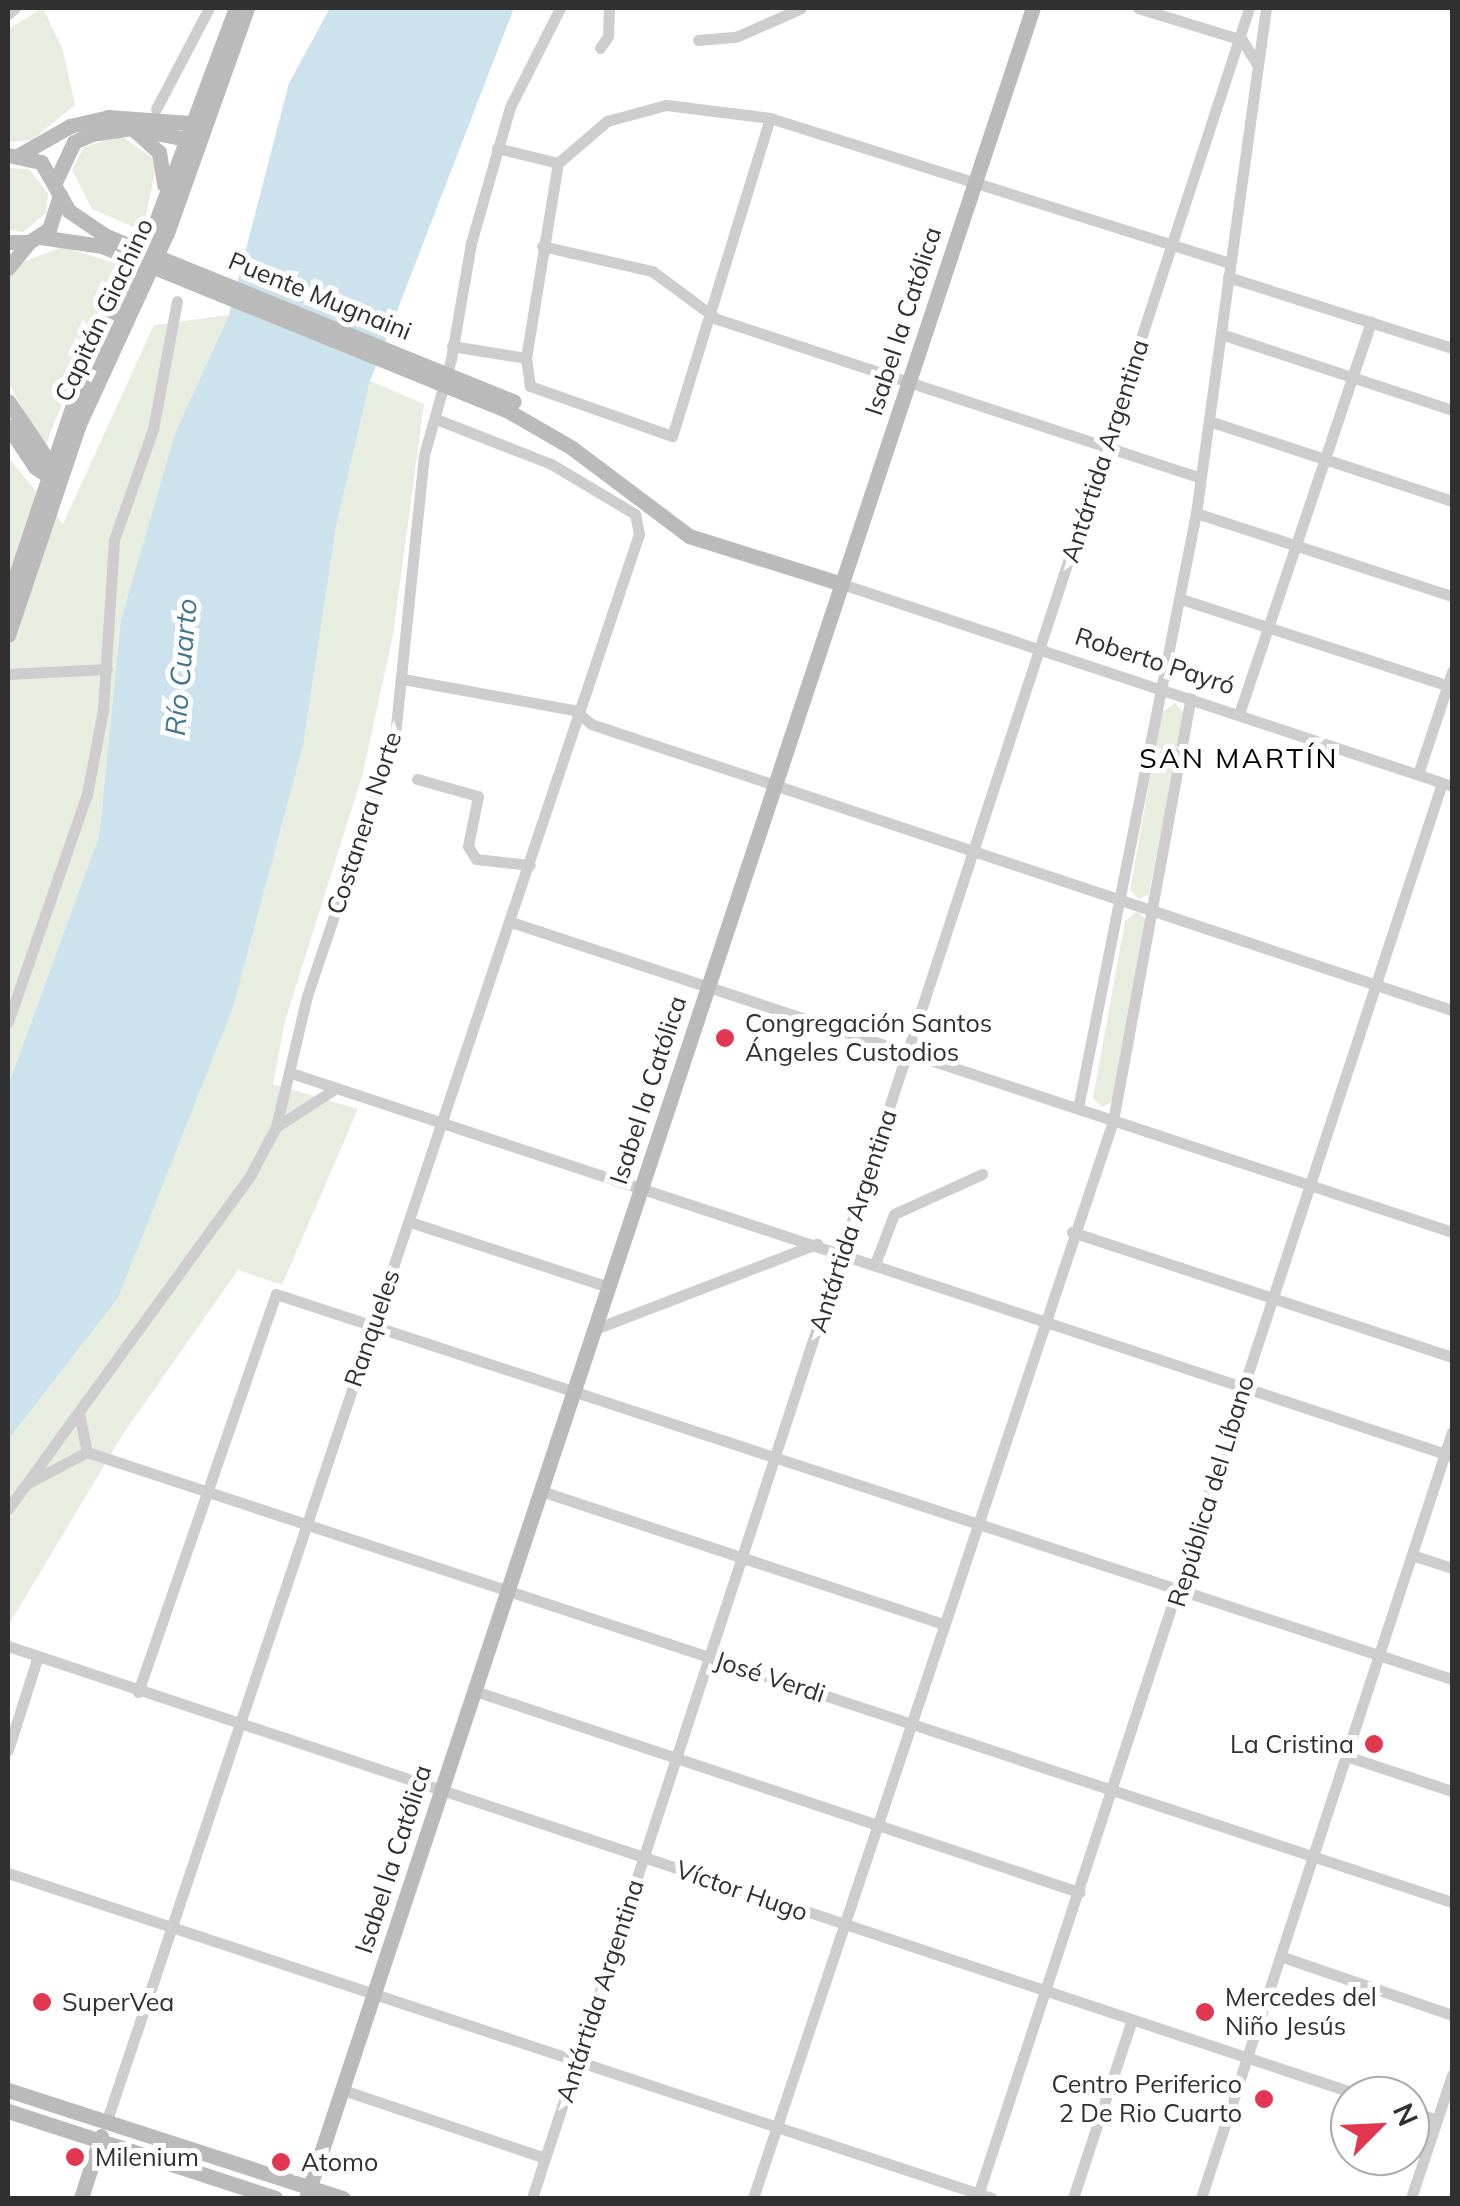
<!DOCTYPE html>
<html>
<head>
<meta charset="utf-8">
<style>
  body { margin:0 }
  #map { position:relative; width:1460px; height:2206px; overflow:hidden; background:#fff; font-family:Mulish,sans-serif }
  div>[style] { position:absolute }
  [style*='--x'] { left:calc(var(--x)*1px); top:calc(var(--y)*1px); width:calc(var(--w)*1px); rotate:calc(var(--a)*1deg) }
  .green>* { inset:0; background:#e7eddf }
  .water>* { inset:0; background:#cce2ec }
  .minor>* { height:11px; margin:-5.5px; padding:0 5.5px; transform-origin:5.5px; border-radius:5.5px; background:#cdcdcd }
  .secondary>* { height:15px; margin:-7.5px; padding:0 7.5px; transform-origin:7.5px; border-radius:7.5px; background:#bababa }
  .secondary-bridge>* { height:15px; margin:-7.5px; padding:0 7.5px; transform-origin:7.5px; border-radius:7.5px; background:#bababa }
  .dots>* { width:28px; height:28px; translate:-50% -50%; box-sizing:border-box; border:5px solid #fff; border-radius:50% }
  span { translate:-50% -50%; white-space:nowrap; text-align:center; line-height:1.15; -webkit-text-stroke:10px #fff; paint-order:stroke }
  .street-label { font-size:25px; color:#303030 }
  .poi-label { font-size:25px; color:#303030 }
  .left { translate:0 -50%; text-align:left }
  .right { translate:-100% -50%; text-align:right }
  .water-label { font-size:28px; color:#3f7791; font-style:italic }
  .neighbourhood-label { font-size:28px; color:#000; letter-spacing:2.5px }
  .frame { position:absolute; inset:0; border:10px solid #303030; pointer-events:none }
  .north { position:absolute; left:1330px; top:2076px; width:100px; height:100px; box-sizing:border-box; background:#fff; border:2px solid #acacac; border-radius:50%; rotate:66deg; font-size:28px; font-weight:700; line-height:40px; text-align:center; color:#303030 }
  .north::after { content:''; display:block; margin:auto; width:35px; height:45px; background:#e23750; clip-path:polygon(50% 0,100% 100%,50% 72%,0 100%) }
</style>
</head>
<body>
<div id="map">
  <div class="green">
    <i style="clip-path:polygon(43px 8px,63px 50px,75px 105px,32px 140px,8px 142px,8px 29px)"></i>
    <i style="clip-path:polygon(121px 136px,157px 161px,143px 231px,92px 209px,72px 170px,84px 147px)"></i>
    <i style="clip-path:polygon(8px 168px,29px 169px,48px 193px,46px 213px,23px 232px,8px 230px)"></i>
    <i style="clip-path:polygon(63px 247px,117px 264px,44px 449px,8px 382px,8px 279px,25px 261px)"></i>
    <i style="clip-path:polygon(229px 315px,175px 433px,121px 619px,99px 836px,8px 1084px,8px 457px,63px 524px,154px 325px)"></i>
    <i style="clip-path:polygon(370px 381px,424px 404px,393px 635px,363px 773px,285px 1021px,273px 1084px,358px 1109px,282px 1285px,238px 1270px,123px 1434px,8px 1626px,8px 1440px,118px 1298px,233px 1008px,303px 746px,336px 527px)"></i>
    <i style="clip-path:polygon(1175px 703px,1184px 713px,1149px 894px,1139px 899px,1130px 890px,1162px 712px)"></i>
    <i style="clip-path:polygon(1137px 911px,1147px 921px,1112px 1102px,1102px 1107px,1093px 1098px,1125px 921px)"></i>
  </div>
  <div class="water">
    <i style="clip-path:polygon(330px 8px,514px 8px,370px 381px,336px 527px,303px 746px,233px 1008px,118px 1298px,8px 1440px,8px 1085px,99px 836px,121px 619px,175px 433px,229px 315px,289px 83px)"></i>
  </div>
  <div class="minor">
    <i style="--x:1138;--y:8;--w:109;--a:17.1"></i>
    <i style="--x:1242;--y:40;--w:28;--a:58"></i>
    <i style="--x:8;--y:14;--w:9;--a:-41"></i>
    <i style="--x:698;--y:40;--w:38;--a:-5"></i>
    <i style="--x:736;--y:37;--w:71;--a:-24"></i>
    <i style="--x:600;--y:48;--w:14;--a:-56"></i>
    <i style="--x:608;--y:36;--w:28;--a:-88"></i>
    <i style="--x:156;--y:109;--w:114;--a:-62.3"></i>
    <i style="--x:770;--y:118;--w:333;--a:107.1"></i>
    <i style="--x:672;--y:436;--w:151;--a:-160.6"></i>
    <i style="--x:530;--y:386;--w:28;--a:-98"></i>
    <i style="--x:526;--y:358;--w:198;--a:-80.7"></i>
    <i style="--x:558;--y:163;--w:65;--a:-40.6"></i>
    <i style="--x:607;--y:121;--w:61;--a:-15.2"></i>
    <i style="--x:666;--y:105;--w:105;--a:7.1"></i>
    <i style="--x:770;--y:118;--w:481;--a:17.5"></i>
    <i style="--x:497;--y:148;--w:63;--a:13.8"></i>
    <i style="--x:542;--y:246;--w:113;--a:12.8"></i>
    <i style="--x:652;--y:271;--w:81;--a:36.4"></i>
    <i style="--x:717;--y:319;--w:509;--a:18.19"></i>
    <i style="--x:1228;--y:277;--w:235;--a:17.6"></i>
    <i style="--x:1221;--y:334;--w:243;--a:18.2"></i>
    <i style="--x:452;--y:346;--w:75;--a:9.2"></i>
    <i style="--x:1209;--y:421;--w:256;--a:18.2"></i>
    <i style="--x:1196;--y:513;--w:269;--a:18"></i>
    <i style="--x:842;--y:584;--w:643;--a:18.32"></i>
    <i style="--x:1181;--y:599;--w:285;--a:18"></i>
    <i style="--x:8;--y:674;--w:99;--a:-2.9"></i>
    <i style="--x:403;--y:679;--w:174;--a:10.3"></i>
    <i style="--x:574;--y:710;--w:22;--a:39"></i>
    <i style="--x:591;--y:724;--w:907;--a:18.38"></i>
    <i style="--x:1239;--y:714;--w:414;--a:-71.4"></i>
    <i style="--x:1418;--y:774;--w:108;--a:-71.6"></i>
    <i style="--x:417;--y:779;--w:63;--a:15.6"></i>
    <i style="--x:478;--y:796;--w:51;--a:101.3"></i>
    <i style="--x:468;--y:846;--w:15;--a:58"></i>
    <i style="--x:476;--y:859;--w:54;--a:6.3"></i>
    <i style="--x:511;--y:922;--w:991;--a:18.23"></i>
    <i style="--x:8;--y:1022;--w:241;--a:-70.9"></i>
    <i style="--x:87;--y:794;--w:86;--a:-79.2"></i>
    <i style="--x:103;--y:710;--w:170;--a:-86.3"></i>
    <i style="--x:114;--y:540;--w:118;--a:-70.6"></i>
    <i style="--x:153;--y:429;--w:130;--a:-79.4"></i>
    <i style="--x:291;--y:1073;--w:1223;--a:18.26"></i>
    <i style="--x:1078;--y:1108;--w:607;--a:-78.78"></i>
    <i style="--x:1196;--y:513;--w:510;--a:-82.11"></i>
    <i style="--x:276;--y:1127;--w:72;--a:-33"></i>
    <i style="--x:410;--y:1222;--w:209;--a:18.1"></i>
    <i style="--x:1072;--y:1232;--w:400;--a:18.2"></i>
    <i style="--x:875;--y:1264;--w:53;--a:-69.2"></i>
    <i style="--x:894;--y:1214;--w:97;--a:-24.4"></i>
    <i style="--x:595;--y:1329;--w:238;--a:-21"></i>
    <i style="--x:87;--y:1452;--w:1437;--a:18.25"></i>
    <i style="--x:30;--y:1482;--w:64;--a:-27.8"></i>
    <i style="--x:87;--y:1452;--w:40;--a:-102"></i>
    <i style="--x:541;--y:1491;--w:424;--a:18.3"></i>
    <i style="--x:8;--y:1509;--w:414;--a:-54"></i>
    <i style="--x:251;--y:1174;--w:53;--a:-62"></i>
    <i style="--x:276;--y:1127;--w:135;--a:-76.7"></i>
    <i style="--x:307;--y:996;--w:275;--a:-71.4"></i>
    <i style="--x:395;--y:735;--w:281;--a:-84.1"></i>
    <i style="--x:424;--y:455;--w:100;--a:-74.3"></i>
    <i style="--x:451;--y:359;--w:118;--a:-80.2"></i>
    <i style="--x:471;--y:243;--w:141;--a:-74"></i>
    <i style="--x:510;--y:107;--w:111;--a:-63.2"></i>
    <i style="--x:1412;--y:1555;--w:42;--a:18"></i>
    <i style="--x:8;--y:1646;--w:1428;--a:18.37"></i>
    <i style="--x:475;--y:1691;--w:637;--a:18.41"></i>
    <i style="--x:138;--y:1692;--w:421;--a:-70.9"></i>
    <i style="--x:276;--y:1294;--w:1237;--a:18.13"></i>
    <i style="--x:8;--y:1750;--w:96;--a:-72.3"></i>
    <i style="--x:1346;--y:1756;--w:112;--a:18.3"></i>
    <i style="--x:8;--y:1873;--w:1036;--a:18.28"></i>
    <i style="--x:1280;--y:1956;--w:182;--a:18.9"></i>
    <i style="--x:343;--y:2090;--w:213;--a:18.6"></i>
    <i style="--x:1410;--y:2111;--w:28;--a:18"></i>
    <i style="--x:106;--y:2123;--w:1676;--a:-71.46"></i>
    <i style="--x:639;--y:534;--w:20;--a:-101"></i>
    <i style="--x:635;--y:514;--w:98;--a:-149.2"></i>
    <i style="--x:551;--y:464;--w:123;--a:-158.6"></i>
    <i style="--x:532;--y:2198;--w:2304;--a:-71.87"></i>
    <i style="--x:753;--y:2198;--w:1136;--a:-71.52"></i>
    <i style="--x:1113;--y:1121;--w:430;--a:-79.6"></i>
    <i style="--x:977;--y:2198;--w:1489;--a:-71.81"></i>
    <i style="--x:1073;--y:2198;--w:184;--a:-71.7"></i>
    <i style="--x:1201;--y:2198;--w:806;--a:-71.86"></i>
    <i style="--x:1411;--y:2198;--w:130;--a:-71.6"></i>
  </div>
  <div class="secondary">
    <i style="--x:132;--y:128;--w:36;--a:42"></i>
    <i style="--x:159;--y:152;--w:33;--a:81"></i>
    <i style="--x:8;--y:155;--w:34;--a:12"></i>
    <i style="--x:41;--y:162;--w:56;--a:60.3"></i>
    <i style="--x:69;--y:211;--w:45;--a:34"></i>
    <i style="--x:19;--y:155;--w:59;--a:-29.6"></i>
    <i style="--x:70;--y:126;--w:39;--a:-13"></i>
    <i style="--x:108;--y:117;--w:82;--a:4.2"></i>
    <i style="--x:190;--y:123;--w:15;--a:48"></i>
    <i style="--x:200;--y:134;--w:15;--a:160"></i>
    <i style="--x:186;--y:139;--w:55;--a:-168.5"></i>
    <i style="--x:132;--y:128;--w:40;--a:171.5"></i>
    <i style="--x:92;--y:134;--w:20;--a:156"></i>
    <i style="--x:74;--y:142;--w:42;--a:115.3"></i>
    <i style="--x:40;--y:237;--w:63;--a:8.3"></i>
    <i style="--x:8;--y:242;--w:21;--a:0"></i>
    <i style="--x:29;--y:242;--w:24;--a:-33"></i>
    <i style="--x:49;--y:229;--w:36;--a:-72"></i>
    <i style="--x:8;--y:268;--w:33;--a:-51"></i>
    <i style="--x:8;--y:401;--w:88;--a:56.1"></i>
    <i style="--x:510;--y:412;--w:72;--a:30.1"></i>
    <i style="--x:572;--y:448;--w:146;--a:36.9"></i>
    <i style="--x:689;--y:536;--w:160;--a:17.4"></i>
    <i style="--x:8;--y:426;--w:49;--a:56.6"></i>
    <i style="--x:35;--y:467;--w:25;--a:34"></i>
    <i style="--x:8;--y:599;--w:208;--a:-71.5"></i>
    <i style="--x:74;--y:402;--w:192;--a:-65.4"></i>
    <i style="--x:154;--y:227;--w:234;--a:-69.5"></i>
    <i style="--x:8;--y:635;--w:223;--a:-71.4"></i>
    <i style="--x:79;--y:424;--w:210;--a:-65.3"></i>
    <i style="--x:167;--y:233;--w:239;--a:-70.4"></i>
    <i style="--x:8;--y:2090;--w:352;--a:17.9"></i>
    <i style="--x:8;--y:2111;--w:281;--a:18"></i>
    <i style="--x:81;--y:2198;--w:65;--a:-72.1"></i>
    <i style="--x:306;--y:2198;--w:2308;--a:-71.64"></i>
  </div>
  <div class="secondary-bridge">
    <i style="--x:106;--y:236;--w:440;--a:22.1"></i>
    <i style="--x:102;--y:246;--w:440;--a:22.1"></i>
  </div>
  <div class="dots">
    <i style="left:725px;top:1038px;background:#e23750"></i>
    <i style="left:1374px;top:1744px;background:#e23750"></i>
    <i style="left:42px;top:2002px;background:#e23750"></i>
    <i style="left:1205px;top:2012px;background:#e23750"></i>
    <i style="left:1264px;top:2099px;background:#e23750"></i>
    <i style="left:75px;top:2157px;background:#e23750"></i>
    <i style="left:281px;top:2162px;background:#e23750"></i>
  </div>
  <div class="street-label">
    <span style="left:320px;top:296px;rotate:22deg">Puente Mugnaini</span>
    <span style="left:104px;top:310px;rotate:-65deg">Capitán Giachino</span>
    <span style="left:903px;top:321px;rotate:-72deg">Isabel la Católica</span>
    <span style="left:1105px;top:451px;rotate:-72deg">Antártida Argentina</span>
    <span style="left:1155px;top:661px;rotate:18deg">Roberto Payró</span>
    <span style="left:364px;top:823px;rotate:-72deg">Costanera Norte</span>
    <span style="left:648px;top:1090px;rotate:-72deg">Isabel la Católica</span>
    <span style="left:853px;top:1221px;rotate:-72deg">Antártida Argentina</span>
    <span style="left:372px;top:1328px;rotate:-71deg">Ranqueles</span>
    <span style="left:1211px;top:1491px;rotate:-73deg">República del Líbano</span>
    <span style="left:770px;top:1677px;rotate:18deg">José Verdi</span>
    <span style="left:393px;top:1859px;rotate:-72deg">Isabel la Católica</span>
    <span style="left:742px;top:1891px;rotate:19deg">Víctor Hugo</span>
    <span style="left:600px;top:1991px;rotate:-72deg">Antártida Argentina</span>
  </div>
  <div class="poi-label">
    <span class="left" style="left:745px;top:1038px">Congregación Santos<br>Ángeles Custodios</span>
    <span class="right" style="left:1354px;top:1744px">La Cristina</span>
    <span class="left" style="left:1225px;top:2012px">Mercedes del<br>Niño Jesús</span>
    <span class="left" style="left:62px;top:2002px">SuperVea</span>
    <span class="right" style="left:1242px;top:2099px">Centro Periferico<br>2 De Rio Cuarto</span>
    <span class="left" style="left:95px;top:2157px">Milenium</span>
    <span class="left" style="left:301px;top:2162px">Atomo</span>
  </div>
  <div class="water-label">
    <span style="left:181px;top:667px;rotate:-85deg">Río Cuarto</span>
  </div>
  <div class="neighbourhood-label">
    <span style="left:1239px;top:758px">SAN MARTÍN</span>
  </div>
  <div class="frame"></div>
  <div class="north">N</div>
</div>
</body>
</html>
